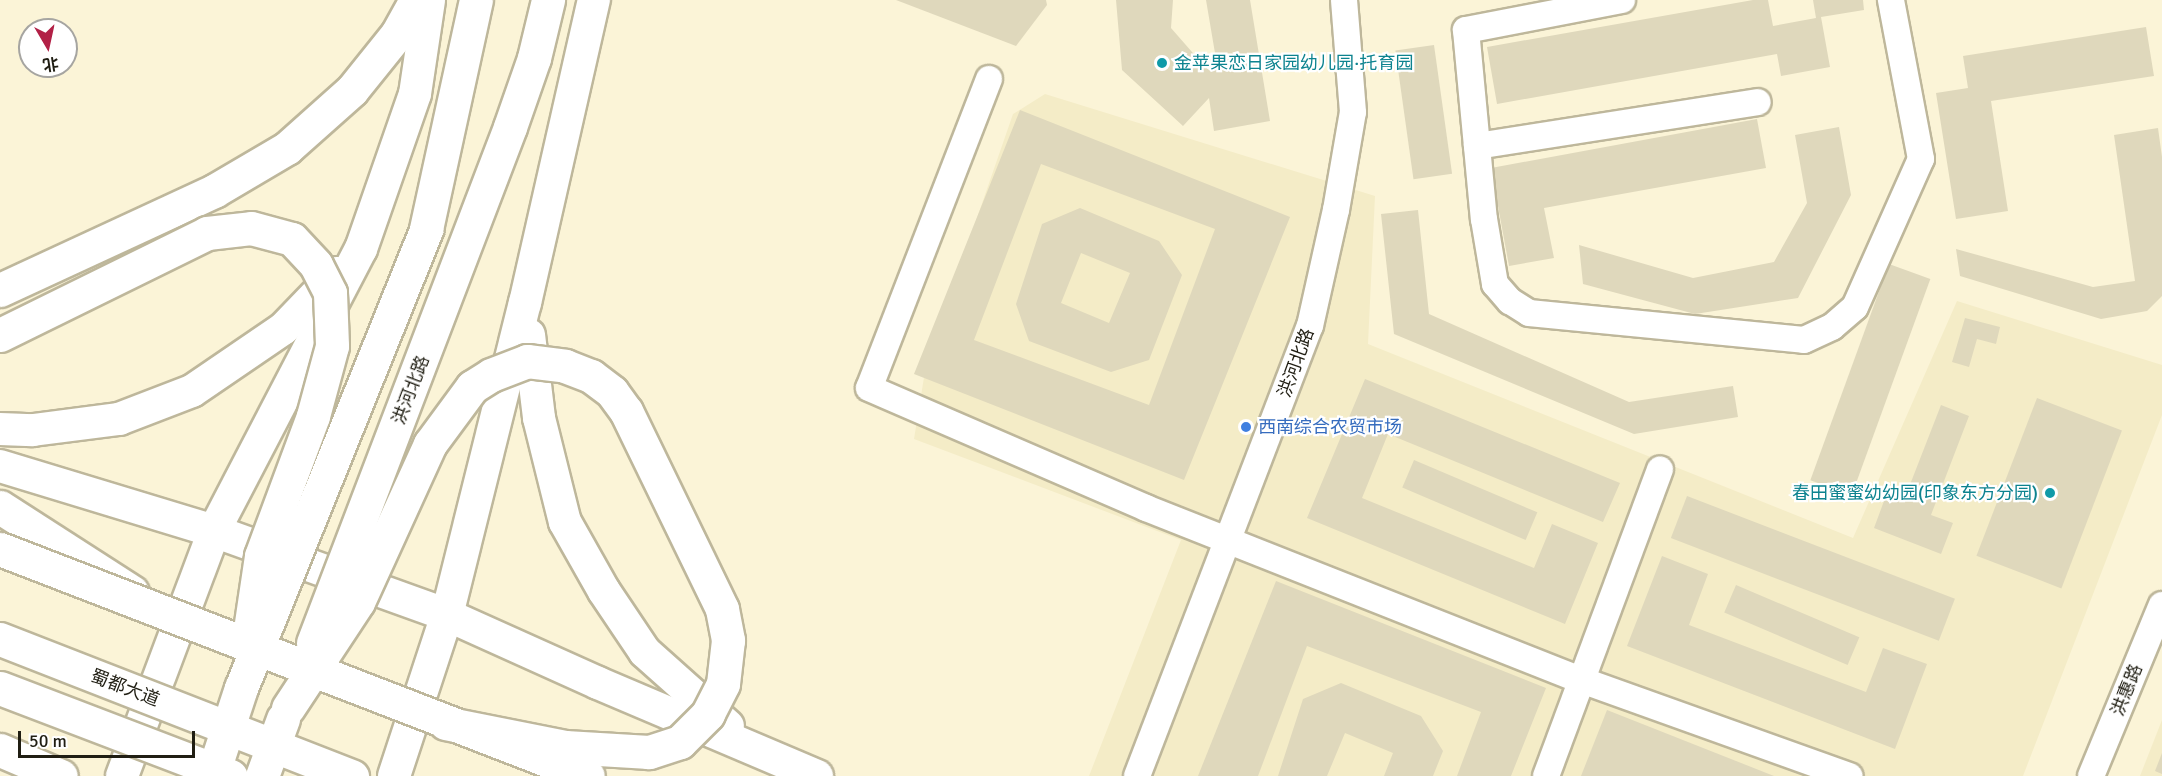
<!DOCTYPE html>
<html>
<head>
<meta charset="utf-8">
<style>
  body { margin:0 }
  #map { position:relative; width:2162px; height:776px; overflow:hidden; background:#fbf4d7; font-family:Signika,"Noto Sans SC",sans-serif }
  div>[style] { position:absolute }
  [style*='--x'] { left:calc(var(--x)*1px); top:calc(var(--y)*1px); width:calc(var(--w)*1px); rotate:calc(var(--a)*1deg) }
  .built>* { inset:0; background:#f4ecc7 }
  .building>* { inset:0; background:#dfd8bc; transform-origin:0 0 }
  .roads { filter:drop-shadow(2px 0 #beb79b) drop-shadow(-2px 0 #beb79b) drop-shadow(0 2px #beb79b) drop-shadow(0 -2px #beb79b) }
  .minor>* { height:26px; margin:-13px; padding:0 13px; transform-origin:13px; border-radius:13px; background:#fff }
  .tertiary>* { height:32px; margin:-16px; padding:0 16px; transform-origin:16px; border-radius:16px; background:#fff }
  .secondary>* { height:33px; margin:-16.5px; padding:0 16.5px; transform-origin:16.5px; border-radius:16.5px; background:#fff }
  .primary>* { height:33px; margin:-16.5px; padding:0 16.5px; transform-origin:16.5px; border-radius:16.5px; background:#fff }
  .bridges { filter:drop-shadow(2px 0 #beb79b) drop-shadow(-2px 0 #beb79b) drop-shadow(0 2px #beb79b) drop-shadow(0 -2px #beb79b) }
  .secondary-bridge>* { height:33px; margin:-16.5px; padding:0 16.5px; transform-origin:16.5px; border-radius:16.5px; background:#fff }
  .primary-bridge>* { height:33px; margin:-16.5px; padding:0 16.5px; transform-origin:16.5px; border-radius:16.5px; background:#fff }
  .trunk-bridge>* { height:33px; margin:-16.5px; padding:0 16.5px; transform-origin:16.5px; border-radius:16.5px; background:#fff }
  .dots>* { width:16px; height:16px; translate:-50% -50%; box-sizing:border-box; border:3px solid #fff; border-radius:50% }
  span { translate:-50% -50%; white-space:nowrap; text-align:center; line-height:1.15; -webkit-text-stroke:4.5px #fff; paint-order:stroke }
  .culture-label { font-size:18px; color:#0d838f }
  .left { translate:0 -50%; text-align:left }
  .right { translate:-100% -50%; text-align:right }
  .street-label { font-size:18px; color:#201e13 }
  .shop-label { font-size:18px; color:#366cbe }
  .north { position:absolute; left:18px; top:18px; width:60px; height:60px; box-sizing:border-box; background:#fff; border:2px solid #a6a5a1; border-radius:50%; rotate:171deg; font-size:16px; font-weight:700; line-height:24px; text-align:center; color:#201e13 }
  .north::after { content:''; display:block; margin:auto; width:21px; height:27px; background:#b22046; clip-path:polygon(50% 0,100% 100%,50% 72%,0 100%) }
  .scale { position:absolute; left:18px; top:731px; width:177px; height:27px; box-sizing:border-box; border:3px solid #201e13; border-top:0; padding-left:8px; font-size:18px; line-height:21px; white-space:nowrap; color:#201e13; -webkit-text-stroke:4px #fff; paint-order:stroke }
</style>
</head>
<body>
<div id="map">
  <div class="built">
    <i style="clip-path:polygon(1045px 94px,1375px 196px,1368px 344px,1853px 538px,1957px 301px,2162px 365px,2162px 415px,2023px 776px,1089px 776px,1181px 540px,914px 439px,926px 365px,1013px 114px)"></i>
    <i style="clip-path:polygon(2162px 720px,2162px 776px,2140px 776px)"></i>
  </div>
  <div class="building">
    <i style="clip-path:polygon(896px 0,1046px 0,1047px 5px,1016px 46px)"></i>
    <i style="clip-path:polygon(1116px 0,1173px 0,1171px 28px,1206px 68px,1216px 59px,1206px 0,1250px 0,1270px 121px,1214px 131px,1209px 98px,1183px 126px,1122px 70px)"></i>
    <i style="clip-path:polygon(1753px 0,1768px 0,1773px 26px,1816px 18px,1813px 0,1863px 0,1864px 10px,1821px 17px,1830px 67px,1781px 76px,1777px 54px,1497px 104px,1487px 47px)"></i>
    <i style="clip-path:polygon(2146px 27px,2154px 76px,1991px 101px,2008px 211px,1956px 219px,1936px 93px,1968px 88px,1963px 56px)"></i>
    <i style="left:1434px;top:45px;width:130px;height:39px;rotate:82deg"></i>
    <i style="clip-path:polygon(evenodd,1020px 110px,1290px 217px,1184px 480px,914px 374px,1020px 110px,1041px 164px,1215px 229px,1149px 405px,974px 340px,1041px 164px)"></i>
    <i style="clip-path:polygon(1757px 119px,1766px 168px,1544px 208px,1554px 258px,1509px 266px,1491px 168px)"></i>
    <i style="clip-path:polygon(1839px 127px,1851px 195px,1798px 298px,1695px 314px,1583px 284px,1579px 245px,1693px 278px,1774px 262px,1807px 203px,1795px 135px)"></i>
    <i style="clip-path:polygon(2158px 128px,2162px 157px,2162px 296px,2147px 311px,2101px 319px,1960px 276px,1956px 249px,2093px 287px,2135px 281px,2114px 135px)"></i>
    <i style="clip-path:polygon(evenodd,1080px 208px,1159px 241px,1182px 275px,1149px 360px,1111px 372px,1029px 341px,1016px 304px,1042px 224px,1080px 208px,1081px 253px,1130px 273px,1109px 323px,1061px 303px,1081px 253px)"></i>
    <i style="clip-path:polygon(1418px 210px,1429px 314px,1629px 402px,1733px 386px,1738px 417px,1634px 434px,1394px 334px,1381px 214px)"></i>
    <i style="left:1889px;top:264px;width:44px;height:230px;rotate:20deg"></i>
    <i style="clip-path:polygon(1965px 318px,2000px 327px,1996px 344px,1977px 339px,1969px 367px,1952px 362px)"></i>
    <i style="clip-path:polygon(1365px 379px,1620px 483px,1603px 522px,1388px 434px,1362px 498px,1534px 568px,1552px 524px,1598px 543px,1565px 624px,1307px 518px)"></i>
    <i style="left:2037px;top:398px;width:91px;height:169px;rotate:21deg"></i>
    <i style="clip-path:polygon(1941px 405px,1969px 416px,1931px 515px,1953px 523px,1941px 554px,1874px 528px,1887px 493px,1904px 500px)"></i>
    <i style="left:1414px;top:460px;width:134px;height:30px;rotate:23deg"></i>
    <i style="left:1687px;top:496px;width:287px;height:45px;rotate:21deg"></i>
    <i style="clip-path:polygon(1662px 556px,1708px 574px,1689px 625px,1866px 692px,1883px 648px,1927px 664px,1895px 749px,1627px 646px)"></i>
    <i style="clip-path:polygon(1276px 581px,1546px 688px,1511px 776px,1457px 776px,1481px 712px,1307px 646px,1258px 776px,1198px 776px)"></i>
    <i style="left:1736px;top:585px;width:134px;height:30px;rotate:23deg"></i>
    <i style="clip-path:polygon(1341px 683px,1421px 716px,1443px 751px,1433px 776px,1384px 776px,1393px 753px,1345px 733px,1327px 776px,1278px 776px,1303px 699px)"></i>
    <i style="clip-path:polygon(1607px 710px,1774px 776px,1581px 776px)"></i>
    <i style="clip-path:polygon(2162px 753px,2162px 774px,2155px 771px)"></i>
  </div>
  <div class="roads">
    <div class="minor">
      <i style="--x:1622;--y:0;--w:159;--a:169.1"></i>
      <i style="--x:1466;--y:30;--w:190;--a:84.6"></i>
      <i style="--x:1484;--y:219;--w:66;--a:80.4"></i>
      <i style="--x:1495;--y:284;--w:23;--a:49"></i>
      <i style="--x:1510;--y:301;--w:22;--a:32"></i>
      <i style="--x:1529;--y:313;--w:276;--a:5.6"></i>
      <i style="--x:1804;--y:340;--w:31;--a:-25"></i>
      <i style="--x:1832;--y:327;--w:30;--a:-41"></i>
      <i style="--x:1855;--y:307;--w:162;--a:-66"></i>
      <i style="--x:1921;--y:159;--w:162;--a:-100.7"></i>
      <i style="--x:989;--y:79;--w:331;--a:111.2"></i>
      <i style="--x:869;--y:388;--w:302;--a:23.4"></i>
      <i style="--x:1146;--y:508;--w:471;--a:21.6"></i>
      <i style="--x:1584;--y:681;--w:282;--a:19.7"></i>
      <i style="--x:1477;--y:146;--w:284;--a:-8.9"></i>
      <i style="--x:1137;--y:776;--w:482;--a:-69"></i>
      <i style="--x:1310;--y:326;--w:119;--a:-77.4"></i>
      <i style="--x:1336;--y:210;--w:99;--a:-80.2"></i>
      <i style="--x:1353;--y:112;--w:112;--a:-94.6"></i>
      <i style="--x:1546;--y:776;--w:327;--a:-69.6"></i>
      <i style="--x:2091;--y:776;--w:185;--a:-67.5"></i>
    </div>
    <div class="tertiary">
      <i style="--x:529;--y:335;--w:84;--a:83.1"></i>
      <i style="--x:539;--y:418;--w:107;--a:76"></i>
      <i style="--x:565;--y:522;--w:79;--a:60.5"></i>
      <i style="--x:604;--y:591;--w:73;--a:56.1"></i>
      <i style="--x:645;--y:652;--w:111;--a:41.7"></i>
      <i style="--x:0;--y:429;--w:33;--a:2"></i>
      <i style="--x:33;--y:430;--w:87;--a:-7.3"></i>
      <i style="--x:119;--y:419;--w:78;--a:-21"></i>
      <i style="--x:192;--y:391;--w:110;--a:-34.3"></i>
      <i style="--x:283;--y:329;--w:78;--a:-46"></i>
      <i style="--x:0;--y:466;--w:224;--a:16.9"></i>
      <i style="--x:214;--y:531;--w:248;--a:19.8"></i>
      <i style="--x:447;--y:615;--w:166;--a:24.2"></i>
      <i style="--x:598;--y:683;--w:238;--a:23"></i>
      <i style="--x:122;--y:776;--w:262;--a:-69.4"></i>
      <i style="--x:214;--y:531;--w:318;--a:-62.5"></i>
      <i style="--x:361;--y:249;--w:164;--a:-70.8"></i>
      <i style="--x:415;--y:94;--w:95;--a:-81.5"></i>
      <i style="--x:394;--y:776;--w:169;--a:-71.8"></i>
      <i style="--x:447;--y:615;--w:322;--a:-76"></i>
      <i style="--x:525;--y:303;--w:311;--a:-77.2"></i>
    </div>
    <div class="secondary">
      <i style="--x:0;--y:290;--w:236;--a:-24.8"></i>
      <i style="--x:214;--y:191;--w:85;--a:-30.5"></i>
      <i style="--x:287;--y:148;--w:87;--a:-41.7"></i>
      <i style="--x:352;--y:90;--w:72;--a:-51.2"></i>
      <i style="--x:397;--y:34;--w:39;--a:-61"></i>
      <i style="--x:0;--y:750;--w:66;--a:23.1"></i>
    </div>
    <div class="primary">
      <i style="--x:0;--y:507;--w:157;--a:32.8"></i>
    </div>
  </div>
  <div class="bridges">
    <div class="secondary-bridge">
      <i style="--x:0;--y:549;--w:630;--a:21.11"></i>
    </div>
    <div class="primary-bridge">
      <i style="--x:0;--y:335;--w:231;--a:-26.2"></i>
      <i style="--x:207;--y:233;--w:44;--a:-6.5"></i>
      <i style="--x:251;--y:228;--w:42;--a:15"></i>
      <i style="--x:292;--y:239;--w:35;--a:47"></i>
      <i style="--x:316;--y:265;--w:31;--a:63"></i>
      <i style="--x:330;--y:293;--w:53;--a:87.8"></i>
      <i style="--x:332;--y:346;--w:73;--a:105.2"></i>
      <i style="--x:313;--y:416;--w:149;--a:110.4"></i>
      <i style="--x:261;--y:556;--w:81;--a:98.5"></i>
      <i style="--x:313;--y:643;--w:552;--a:-69.1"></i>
      <i style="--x:510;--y:127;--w:73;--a:-70.8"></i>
      <i style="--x:534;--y:58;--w:60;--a:-76.4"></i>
      <i style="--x:288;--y:708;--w:127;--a:-56.6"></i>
      <i style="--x:358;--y:602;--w:174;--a:-65.5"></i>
      <i style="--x:430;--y:444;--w:71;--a:-53.6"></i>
      <i style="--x:472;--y:387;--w:22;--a:-32"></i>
      <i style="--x:491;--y:375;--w:39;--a:-21"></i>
      <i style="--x:527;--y:361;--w:38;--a:7"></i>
      <i style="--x:565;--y:366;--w:28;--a:21"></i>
      <i style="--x:591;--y:376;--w:26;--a:37"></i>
      <i style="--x:612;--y:392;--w:24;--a:54"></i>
      <i style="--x:626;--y:411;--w:220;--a:64.1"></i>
      <i style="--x:722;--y:609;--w:32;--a:79"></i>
      <i style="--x:728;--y:640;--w:44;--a:96.5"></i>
      <i style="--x:723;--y:684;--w:34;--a:117"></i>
      <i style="--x:708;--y:714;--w:40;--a:135"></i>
      <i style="--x:680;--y:742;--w:33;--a:162"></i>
      <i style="--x:649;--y:752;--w:84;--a:-176.6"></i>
      <i style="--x:565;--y:747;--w:122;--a:-168.7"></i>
      <i style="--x:212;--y:776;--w:93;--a:-71.8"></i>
      <i style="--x:241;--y:688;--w:495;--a:-68"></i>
      <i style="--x:426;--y:229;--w:234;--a:-77.7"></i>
      <i style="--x:262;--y:776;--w:61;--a:-69.8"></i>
    </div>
    <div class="trunk-bridge">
      <i style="--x:0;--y:639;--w:378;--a:21.3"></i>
      <i style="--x:0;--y:688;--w:247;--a:20.9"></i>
    </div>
  </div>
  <div class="dots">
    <i style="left:1162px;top:63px;background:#0f9aa8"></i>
    <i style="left:1246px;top:427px;background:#3f7fe0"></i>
    <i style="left:2050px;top:493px;background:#0f9aa8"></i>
  </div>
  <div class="culture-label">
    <span class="left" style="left:1174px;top:63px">金苹果恋日家园幼儿园·托育园</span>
    <span class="right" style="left:2038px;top:493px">春田蜜蜜幼幼园(印象东方分园)</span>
  </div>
  <div class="street-label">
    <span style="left:1296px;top:363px;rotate:-70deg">洪河北路</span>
    <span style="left:411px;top:390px;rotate:-69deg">洪河北路</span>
    <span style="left:125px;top:688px;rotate:21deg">蜀都大道</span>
    <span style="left:2127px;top:690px;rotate:-68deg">洪惠路</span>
  </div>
  <div class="shop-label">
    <span class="left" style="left:1258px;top:427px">西南综合农贸市场</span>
  </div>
  <div class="north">北</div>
  <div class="scale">50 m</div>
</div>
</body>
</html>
